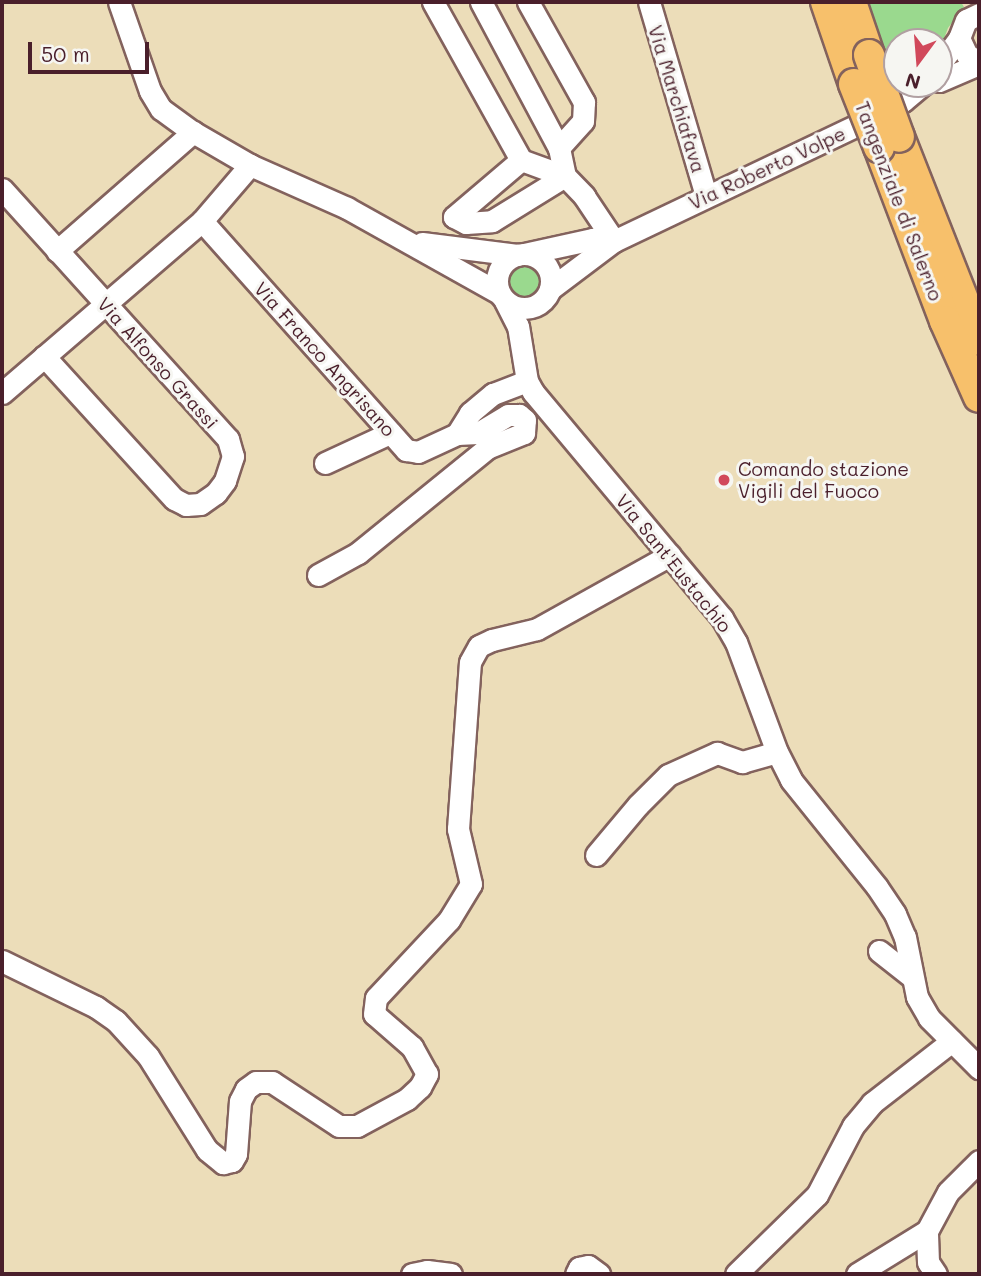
<!DOCTYPE html>
<html>
<head>
<meta charset="utf-8">
<style>
  body { margin:0 }
  #map { position:relative; width:981px; height:1276px; overflow:hidden; background:#ecddb9; font-family:Mali,sans-serif }
  div>[style] { position:absolute }
  [style*='--x'] { left:calc(var(--x)*1px); top:calc(var(--y)*1px); width:calc(var(--w)*1px); rotate:calc(var(--a)*1deg) }
  .green>* { inset:0; background:#9ad98e }
  .round { border-radius:50% }
  .roads { filter:drop-shadow(2px 0 #83625d) drop-shadow(-2px 0 #83625d) drop-shadow(0 2px #83625d) drop-shadow(0 -2px #83625d) }
  .minor>* { height:21px; margin:-10.5px; padding:0 10.5px; transform-origin:10.5px; border-radius:10.5px; background:#fff }
  .minor>.ring { margin:-10.5px; padding:0; box-sizing:content-box; background:none; border:21px solid #fff; border-radius:50% }
  .highway>* { height:30px; margin:-15px; padding:0 15px; transform-origin:15px; border-radius:15px; background:#f7c06b }
  .bridges { filter:drop-shadow(2px 0 #83625d) drop-shadow(-2px 0 #83625d) drop-shadow(0 2px #83625d) drop-shadow(0 -2px #83625d) }
  .highway-bridge>* { height:30px; margin:-15px; padding:0 15px; transform-origin:15px; border-radius:15px; background:#f7c06b }
  .dots>* { width:19px; height:19px; translate:-50% -50%; box-sizing:border-box; border:4px solid #f6f6f2; border-radius:50% }
  span { translate:-50% -50%; white-space:nowrap; text-align:center; line-height:1.15; -webkit-text-stroke:6px #f6f6f2; paint-order:stroke }
  .street-label { font-size:19px; color:#4a1f2b }
  .poi-label { font-size:19px; color:#4a1f2b }
  .left { translate:0 -50%; text-align:left }
  .frame { position:absolute; inset:0; border:4px solid #4a1f2b; pointer-events:none }
  .north { position:absolute; left:883px; top:28px; width:70px; height:70px; box-sizing:border-box; background:#f6f6f2; border:2px solid #b1a0a2; border-radius:50%; rotate:196deg; font-size:19px; font-weight:700; line-height:28px; text-align:center; color:#4a1f2b }
  .north::after { content:''; display:block; margin:auto; width:24px; height:32px; background:#d1495b; clip-path:polygon(50% 0,100% 100%,50% 72%,0 100%) }
  .scale { position:absolute; left:28px; top:42px; width:121px; height:32px; box-sizing:border-box; border:4px solid #4a1f2b; border-top:0; padding-left:9px; font-size:21px; line-height:24px; white-space:nowrap; color:#4a1f2b; -webkit-text-stroke:5px #f6f6f2; paint-order:stroke }
</style>
</head>
<body>
<div id="map">
  <div class="green">
    <i style="clip-path:polygon(869px 2px,961px 2px,964px 7px,948px 28px,939px 52px,939px 42px,897px 42px,897px 84px,901px 84px,897px 87px)"></i>
    <i class="round" style="left:505px;top:265px;width:34px;height:34px"></i>
  </div>
  <div class="roads">
    <div class="minor">
      <i style="--x:119;--y:2;--w:94;--a:70.8"></i>
      <i style="--x:150;--y:91;--w:21;--a:59"></i>
      <i style="--x:161;--y:109;--w:39;--a:36"></i>
      <i style="--x:193;--y:132;--w:66;--a:30.1"></i>
      <i style="--x:250;--y:165;--w:106;--a:23.9"></i>
      <i style="--x:347;--y:208;--w:174;--a:29.2"></i>
      <i style="--x:433;--y:2;--w:181;--a:60.9"></i>
      <i style="--x:521;--y:160;--w:47;--a:20"></i>
      <i style="--x:481;--y:2;--w:166;--a:61.9"></i>
      <i style="--x:528;--y:2;--w:115;--a:60.8"></i>
      <i style="--x:584;--y:102;--w:19;--a:93"></i>
      <i style="--x:583;--y:121;--w:36;--a:132"></i>
      <i style="--x:559;--y:148;--w:29;--a:78"></i>
      <i style="--x:565;--y:176;--w:28;--a:46"></i>
      <i style="--x:584;--y:196;--w:54;--a:56.3"></i>
      <i style="--x:649;--y:2;--w:202;--a:73.6"></i>
      <i style="--x:979;--y:14;--w:14;--a:155"></i>
      <i style="--x:966;--y:20;--w:19;--a:111"></i>
      <i style="--x:959;--y:38;--w:19;--a:65"></i>
      <i style="--x:967;--y:55;--w:13;--a:27"></i>
      <i style="--x:939;--y:65;--w:34;--a:-53"></i>
      <i style="--x:939;--y:81;--w:43;--a:-23"></i>
      <i style="--x:521;--y:160;--w:88;--a:139.6"></i>
      <i style="--x:454;--y:217;--w:13;--a:27"></i>
      <i style="--x:466;--y:223;--w:26;--a:-4"></i>
      <i style="--x:492;--y:221;--w:86;--a:-31.7"></i>
      <i style="--x:2;--y:189;--w:337;--a:47.9"></i>
      <i style="--x:228;--y:439;--w:18;--a:74"></i>
      <i style="--x:233;--y:456;--w:26;--a:108"></i>
      <i style="--x:225;--y:481;--w:15;--a:127"></i>
      <i style="--x:216;--y:493;--w:19;--a:145"></i>
      <i style="--x:200;--y:504;--w:14;--a:176"></i>
      <i style="--x:186;--y:505;--w:13;--a:-153"></i>
      <i style="--x:174;--y:499;--w:193;--a:-132.3"></i>
      <i style="--x:202;--y:221;--w:307;--a:48.3"></i>
      <i style="--x:406;--y:450;--w:12;--a:9"></i>
      <i style="--x:418;--y:452;--w:43;--a:-24.8"></i>
      <i style="--x:457;--y:434;--w:25;--a:-58"></i>
      <i style="--x:470;--y:413;--w:30;--a:-40"></i>
      <i style="--x:493;--y:394;--w:36;--a:-21"></i>
      <i style="--x:422;--y:243;--w:96;--a:7.2"></i>
      <i style="--x:57;--y:251;--w:181;--a:-41.2"></i>
      <i class="ring" style="left:497px;top:254px;width:33px;height:33px"></i>
      <i style="--x:524;--y:254;--w:71;--a:-12.3"></i>
      <i style="--x:593;--y:239;--w:21;--a:5"></i>
      <i style="--x:550;--y:289;--w:80;--a:-36.9"></i>
      <i style="--x:614;--y:241;--w:269;--a:-25.5"></i>
      <i style="--x:857;--y:125;--w:52;--a:-27.6"></i>
      <i style="--x:903;--y:101;--w:26;--a:-40"></i>
      <i style="--x:505;--y:301;--w:28;--a:63"></i>
      <i style="--x:518;--y:326;--w:56;--a:80.7"></i>
      <i style="--x:527;--y:381;--w:13;--a:61"></i>
      <i style="--x:533;--y:392;--w:295;--a:50.1"></i>
      <i style="--x:722;--y:618;--w:28;--a:60"></i>
      <i style="--x:736;--y:642;--w:117;--a:69.6"></i>
      <i style="--x:777;--y:752;--w:31;--a:63"></i>
      <i style="--x:791;--y:780;--w:137;--a:51.2"></i>
      <i style="--x:877;--y:887;--w:32;--a:56"></i>
      <i style="--x:895;--y:914;--w:25;--a:67"></i>
      <i style="--x:905;--y:937;--w:61;--a:78.7"></i>
      <i style="--x:917;--y:997;--w:24;--a:60"></i>
      <i style="--x:929;--y:1018;--w:71;--a:45"></i>
      <i style="--x:2;--y:393;--w:264;--a:-40.7"></i>
      <i style="--x:202;--y:221;--w:74;--a:-49.4"></i>
      <i style="--x:325;--y:463;--w:72;--a:-24.8"></i>
      <i style="--x:318;--y:575;--w:46;--a:-28.8"></i>
      <i style="--x:358;--y:553;--w:166;--a:-39.1"></i>
      <i style="--x:487;--y:448;--w:40;--a:-22"></i>
      <i style="--x:524;--y:433;--w:13;--a:-86"></i>
      <i style="--x:525;--y:420;--w:8;--a:-140"></i>
      <i style="--x:519;--y:415;--w:11;--a:180"></i>
      <i style="--x:508;--y:415;--w:35;--a:149"></i>
      <i style="--x:478;--y:433;--w:21;--a:177"></i>
      <i style="--x:596;--y:855;--w:65;--a:-50"></i>
      <i style="--x:638;--y:805;--w:42;--a:-45"></i>
      <i style="--x:668;--y:775;--w:54;--a:-24.2"></i>
      <i style="--x:717;--y:753;--w:27;--a:20"></i>
      <i style="--x:742;--y:762;--w:36;--a:-16"></i>
      <i style="--x:879;--y:951;--w:42;--a:38.2"></i>
      <i style="--x:2;--y:961;--w:105;--a:26.1"></i>
      <i style="--x:96;--y:1007;--w:24;--a:35"></i>
      <i style="--x:116;--y:1021;--w:47;--a:47.6"></i>
      <i style="--x:148;--y:1056;--w:111;--a:57.9"></i>
      <i style="--x:207;--y:1150;--w:21;--a:39"></i>
      <i style="--x:223;--y:1163;--w:9;--a:-13"></i>
      <i style="--x:232;--y:1161;--w:8;--a:-60"></i>
      <i style="--x:236;--y:1154;--w:53;--a:-85.7"></i>
      <i style="--x:240;--y:1101;--w:13;--a:-63"></i>
      <i style="--x:246;--y:1089;--w:12;--a:-35"></i>
      <i style="--x:256;--y:1082;--w:16;--a:0"></i>
      <i style="--x:272;--y:1082;--w:80;--a:33.3"></i>
      <i style="--x:339;--y:1126;--w:18;--a:0"></i>
      <i style="--x:357;--y:1126;--w:57;--a:-28.4"></i>
      <i style="--x:407;--y:1099;--w:18;--a:-43"></i>
      <i style="--x:420;--y:1087;--w:15;--a:-62"></i>
      <i style="--x:427;--y:1074;--w:31;--a:-119"></i>
      <i style="--x:412;--y:1047;--w:50;--a:-139"></i>
      <i style="--x:374;--y:1014;--w:16;--a:-83"></i>
      <i style="--x:376;--y:998;--w:107;--a:-46.9"></i>
      <i style="--x:449;--y:920;--w:42;--a:-58.6"></i>
      <i style="--x:471;--y:884;--w:57;--a:-103.3"></i>
      <i style="--x:458;--y:829;--w:167;--a:-85.9"></i>
      <i style="--x:470;--y:662;--w:18;--a:-61"></i>
      <i style="--x:479;--y:646;--w:14;--a:-25"></i>
      <i style="--x:492;--y:640;--w:46;--a:-13.7"></i>
      <i style="--x:537;--y:629;--w:152;--a:-29.1"></i>
      <i style="--x:412;--y:1274;--w:15;--a:-11"></i>
      <i style="--x:427;--y:1271;--w:24;--a:7"></i>
      <i style="--x:576;--y:1274;--w:7;--a:-63"></i>
      <i style="--x:579;--y:1268;--w:9;--a:-13"></i>
      <i style="--x:588;--y:1266;--w:14;--a:36"></i>
      <i style="--x:736;--y:1274;--w:113;--a:-44.3"></i>
      <i style="--x:817;--y:1195;--w:78;--a:-62.4"></i>
      <i style="--x:853;--y:1126;--w:30;--a:-50"></i>
      <i style="--x:872;--y:1103;--w:101;--a:-37.8"></i>
      <i style="--x:857;--y:1274;--w:82;--a:-31.6"></i>
      <i style="--x:936;--y:1274;--w:14;--a:-124"></i>
      <i style="--x:928;--y:1262;--w:31;--a:-92"></i>
      <i style="--x:927;--y:1231;--w:44;--a:-61.7"></i>
      <i style="--x:948;--y:1192;--w:44;--a:-45"></i>
    </div>
    <div class="highway">
      <i style="--x:826;--y:2;--w:87;--a:71.1"></i>
      <i style="--x:851;--y:2;--w:56;--a:71.2"></i>
      <i style="--x:899;--y:137;--w:218;--a:68.5"></i>
      <i style="--x:879;--y:147;--w:186;--a:69.2"></i>
      <i style="--x:945;--y:321;--w:83;--a:65.9"></i>
    </div>
  </div>
  <div class="bridges">
    <div class="highway-bridge">
      <i style="--x:869;--y:55;--w:87;--a:69.9"></i>
      <i style="--x:854;--y:84;--w:68;--a:68.4"></i>
    </div>
  </div>
  <div class="dots">
    <i style="left:724px;top:480px;background:#d1495b"></i>
  </div>
  <div class="street-label">
    <span style="left:677px;top:99px;rotate:73deg">Via Marchiafava</span>
    <span style="left:767px;top:168px;rotate:-25deg">Via Roberto Volpe</span>
    <span style="left:899px;top:201px;rotate:69deg">Tangenziale di Salerno</span>
    <span style="left:325px;top:359px;rotate:48deg">Via Franco Angrisano</span>
    <span style="left:158px;top:363px;rotate:48deg">Via Alfonso Grassi</span>
    <span style="left:674px;top:563px;rotate:51deg">Via Sant'Eustachio</span>
  </div>
  <div class="poi-label">
    <span class="left" style="left:738px;top:480px">Comando stazione<br>Vigili del Fuoco</span>
  </div>
  <div class="frame"></div>
  <div class="north">N</div>
  <div class="scale">50 m</div>
</div>
</body>
</html>
